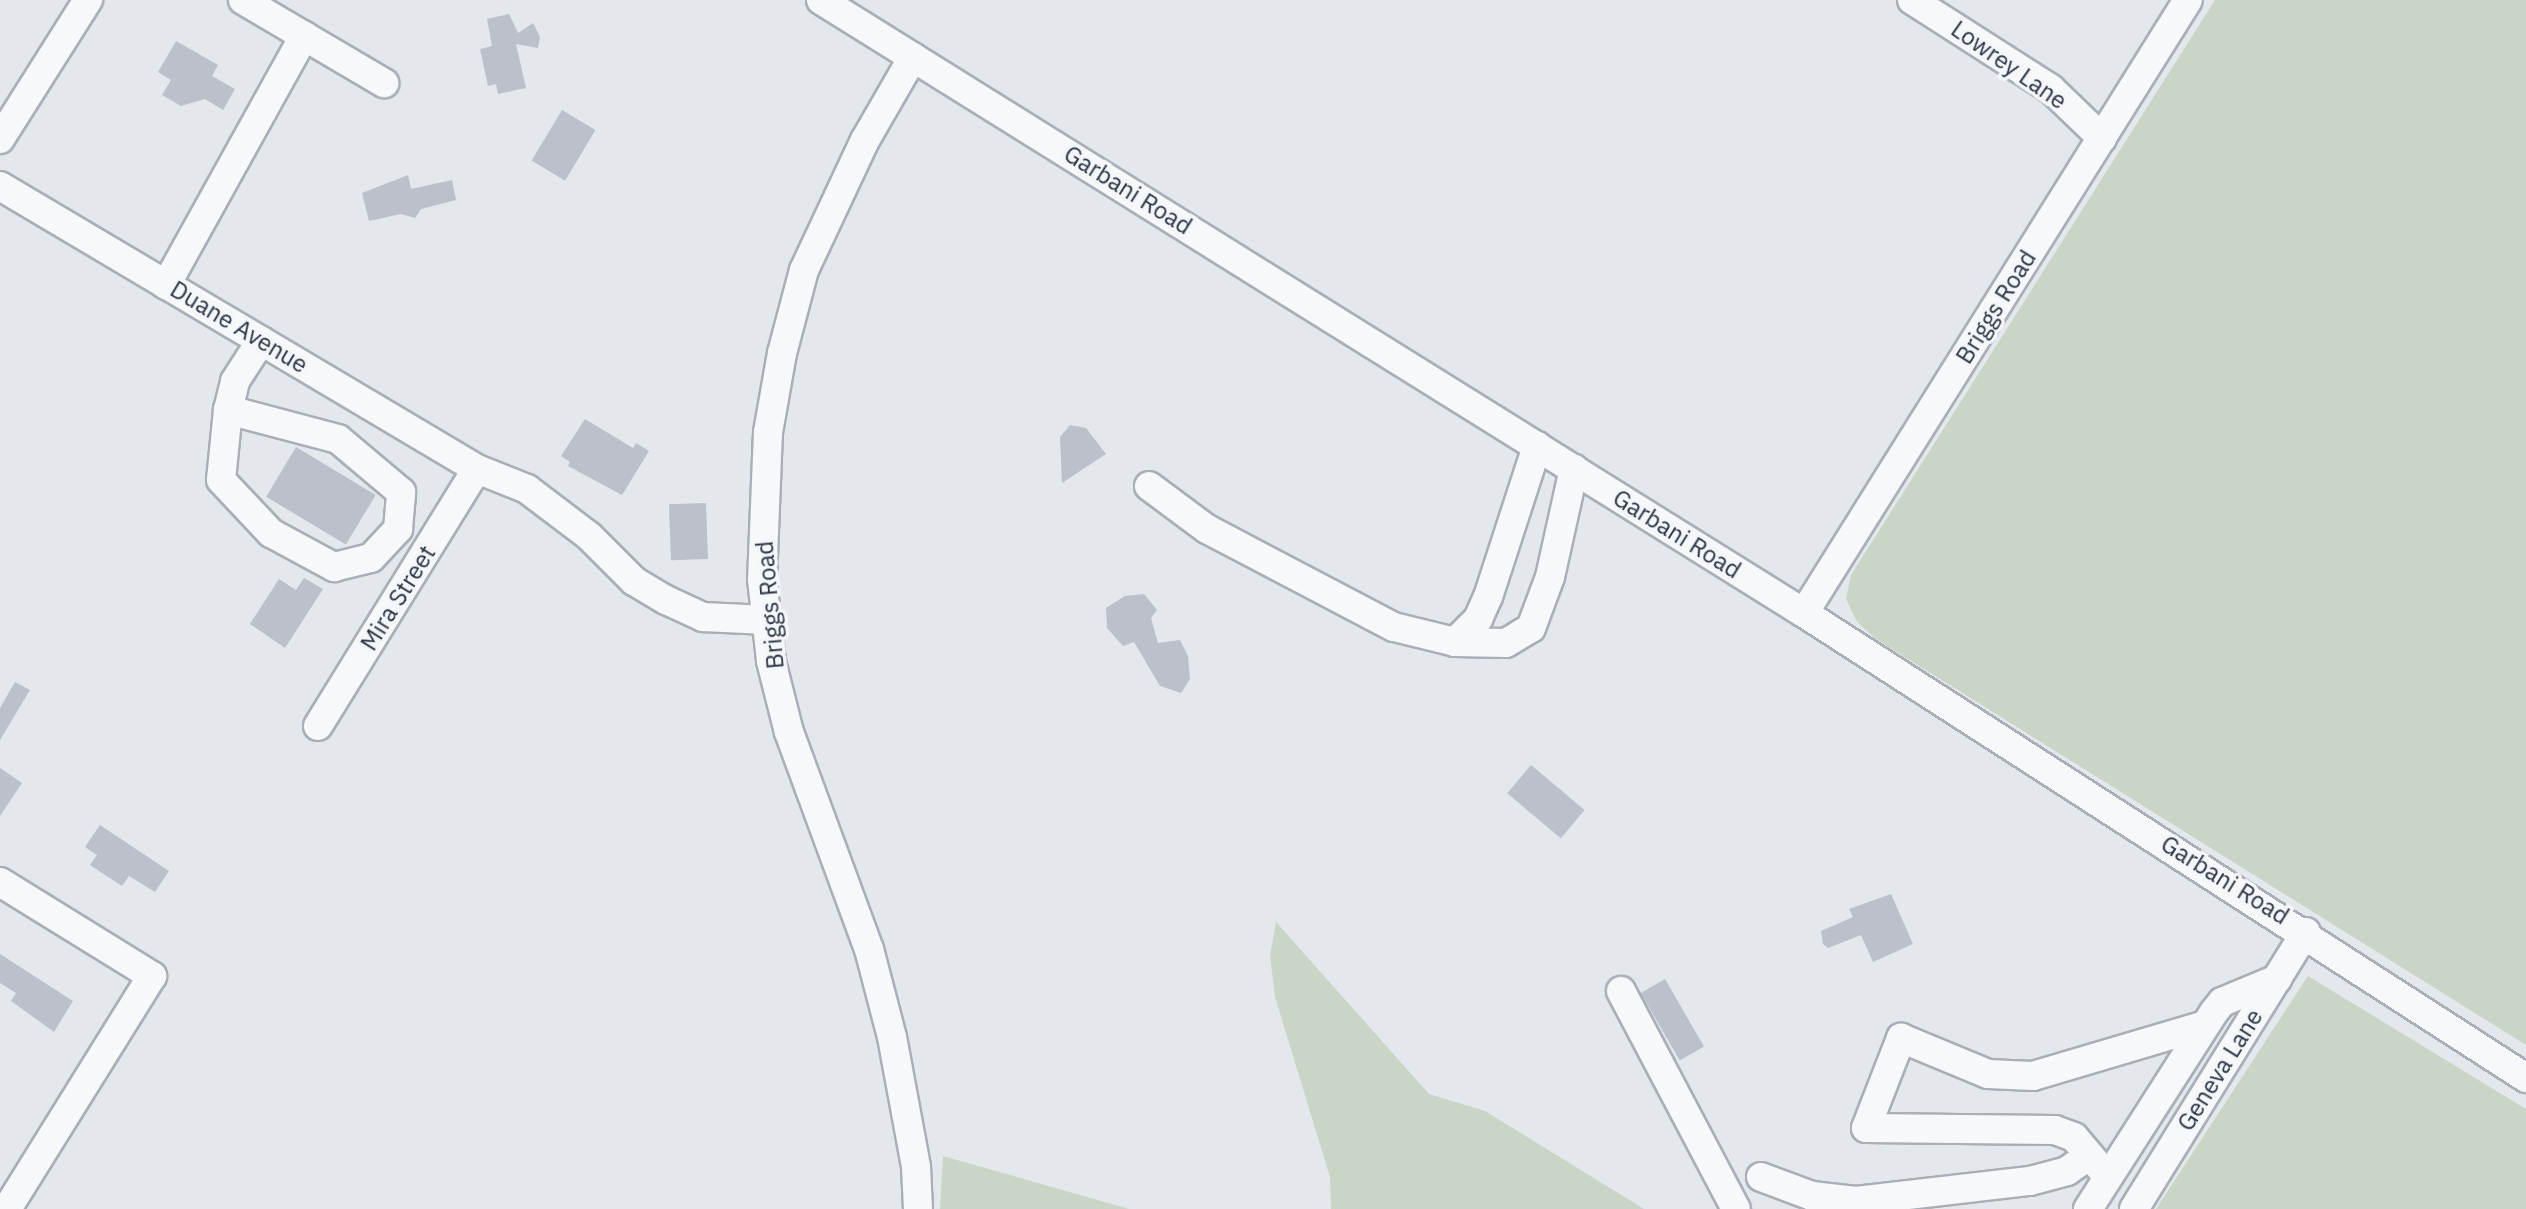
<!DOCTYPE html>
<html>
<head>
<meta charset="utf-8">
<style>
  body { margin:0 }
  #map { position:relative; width:2526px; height:1209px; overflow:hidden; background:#e4e7ec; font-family:"IBM Plex Sans",sans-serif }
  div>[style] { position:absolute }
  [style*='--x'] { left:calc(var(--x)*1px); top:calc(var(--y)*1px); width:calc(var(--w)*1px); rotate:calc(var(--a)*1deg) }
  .green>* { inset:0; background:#c9d6c5 }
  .building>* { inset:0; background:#bbc0ca; transform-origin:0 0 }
  .roads { filter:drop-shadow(2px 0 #a9aeb7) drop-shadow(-2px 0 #a9aeb7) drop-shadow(0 2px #a9aeb7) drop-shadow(0 -2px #a9aeb7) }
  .minor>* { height:28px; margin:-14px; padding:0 14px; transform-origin:14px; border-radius:14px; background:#f7f8fa }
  span { translate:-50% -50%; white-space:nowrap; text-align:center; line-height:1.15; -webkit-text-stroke:7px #f4f6f9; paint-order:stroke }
  .street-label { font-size:24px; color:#2b3445 }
</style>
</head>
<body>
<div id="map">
  <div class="green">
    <i style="clip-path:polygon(2215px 0,2526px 0,2526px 1045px,1876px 639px,1857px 622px,1846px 599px,1851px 575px)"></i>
    <i style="clip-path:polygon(1276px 922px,1429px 1094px,1485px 1111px,1644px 1209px,1331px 1209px,1330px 1177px,1275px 997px,1270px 955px)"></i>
    <i style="clip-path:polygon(2308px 976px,2526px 1109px,2526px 1209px,2156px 1209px)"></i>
    <i style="clip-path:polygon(943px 1156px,1129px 1209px,940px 1209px)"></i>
  </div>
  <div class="building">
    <i style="clip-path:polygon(509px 14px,518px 33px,533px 23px,540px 37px,538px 48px,516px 44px,526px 88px,498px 94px,496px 84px,488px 86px,480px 49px,492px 46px,487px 19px)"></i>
    <i style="clip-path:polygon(176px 41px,218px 65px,212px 76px,235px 89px,223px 110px,205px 99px,181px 106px,162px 95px,171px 80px,158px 72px)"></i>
    <i style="left:562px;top:110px;width:39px;height:59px;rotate:31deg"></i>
    <i style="clip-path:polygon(408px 175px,411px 189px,452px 180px,456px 200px,421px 209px,415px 218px,401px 214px,369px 221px,362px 193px)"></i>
    <i style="clip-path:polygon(585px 419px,633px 448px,636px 443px,649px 451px,622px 495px,568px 466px,570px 462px,561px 456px)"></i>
    <i style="clip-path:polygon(1070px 425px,1086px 428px,1106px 454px,1062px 483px,1060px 437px)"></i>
    <i style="left:296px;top:447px;width:93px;height:58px;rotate:31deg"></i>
    <i style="left:706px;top:503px;width:56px;height:37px;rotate:88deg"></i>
    <i style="clip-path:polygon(304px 578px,323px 589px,285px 648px,250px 624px,279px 579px,296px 590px)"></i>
    <i style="clip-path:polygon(1144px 594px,1157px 610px,1151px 618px,1158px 643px,1180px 640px,1188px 656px,1190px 679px,1181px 693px,1160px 686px,1134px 642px,1123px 646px,1107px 628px,1106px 608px,1125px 596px)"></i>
    <i style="clip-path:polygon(15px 682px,30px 690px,0 740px,0 708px)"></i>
    <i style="left:1531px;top:765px;width:70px;height:37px;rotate:40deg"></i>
    <i style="clip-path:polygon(0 768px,22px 783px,0 816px)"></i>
    <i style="clip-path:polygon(100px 825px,169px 871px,155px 892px,129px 876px,122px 886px,90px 865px,97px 855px,85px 847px)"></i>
    <i style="clip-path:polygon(1891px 894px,1913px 944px,1873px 962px,1861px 935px,1828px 948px,1823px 944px,1821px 931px,1853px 917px,1849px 909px)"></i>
    <i style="clip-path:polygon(0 954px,73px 1001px,54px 1032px,11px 1001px,16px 993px,0 983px)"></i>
    <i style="left:1665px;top:979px;width:78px;height:28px;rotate:60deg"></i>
  </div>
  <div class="roads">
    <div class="minor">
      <i style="--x:243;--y:0;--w:164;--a:30.5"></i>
      <i style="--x:821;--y:0;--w:1158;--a:31.95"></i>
      <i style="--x:1804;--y:613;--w:859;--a:32.78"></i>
      <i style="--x:1912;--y:0;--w:165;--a:32.6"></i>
      <i style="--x:2051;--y:89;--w:71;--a:43.9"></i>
      <i style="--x:913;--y:57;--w:96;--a:120"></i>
      <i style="--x:865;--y:140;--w:144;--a:115.1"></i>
      <i style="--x:804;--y:270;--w:86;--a:104.8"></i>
      <i style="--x:782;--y:353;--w:80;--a:100"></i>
      <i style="--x:768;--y:432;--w:147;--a:92.3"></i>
      <i style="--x:762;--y:579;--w:82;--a:83.7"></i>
      <i style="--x:771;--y:661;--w:73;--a:75.8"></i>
      <i style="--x:789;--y:732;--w:231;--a:69.8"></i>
      <i style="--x:869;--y:949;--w:91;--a:75.4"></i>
      <i style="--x:892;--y:1037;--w:132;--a:79.5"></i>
      <i style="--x:916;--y:1167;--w:42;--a:87.3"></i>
      <i style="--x:0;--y:139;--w:165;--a:-57.7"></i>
      <i style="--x:0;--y:186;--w:555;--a:30.68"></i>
      <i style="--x:477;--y:469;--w:54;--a:21.8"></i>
      <i style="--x:527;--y:489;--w:78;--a:37.2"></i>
      <i style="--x:589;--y:536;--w:64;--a:45"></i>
      <i style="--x:634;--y:581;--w:37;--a:31"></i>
      <i style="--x:666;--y:600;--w:41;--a:24.7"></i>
      <i style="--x:703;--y:617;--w:64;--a:2.7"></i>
      <i style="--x:166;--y:285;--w:285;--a:-61"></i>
      <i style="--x:228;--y:410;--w:70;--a:95.7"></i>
      <i style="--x:221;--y:480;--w:73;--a:46.7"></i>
      <i style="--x:271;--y:533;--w:72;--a:28.4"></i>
      <i style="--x:334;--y:567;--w:38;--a:-14"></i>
      <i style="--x:371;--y:558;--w:40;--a:-47"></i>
      <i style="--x:398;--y:529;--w:37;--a:-85"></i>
      <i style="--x:401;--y:492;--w:82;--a:-139.9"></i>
      <i style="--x:338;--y:439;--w:114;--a:-165.2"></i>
      <i style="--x:228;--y:410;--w:30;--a:-76"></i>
      <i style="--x:235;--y:381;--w:48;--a:-57"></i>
      <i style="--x:1149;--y:486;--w:72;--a:36.6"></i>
      <i style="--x:1207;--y:529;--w:211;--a:27.7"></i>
      <i style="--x:1394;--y:627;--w:63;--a:13.8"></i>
      <i style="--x:1455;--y:642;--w:33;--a:-45"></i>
      <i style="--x:1478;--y:619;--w:24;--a:-66"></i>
      <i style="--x:1488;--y:597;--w:159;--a:-72"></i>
      <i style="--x:1804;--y:613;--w:723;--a:-57.94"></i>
      <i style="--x:1455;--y:642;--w:51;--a:1.1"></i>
      <i style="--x:1506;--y:643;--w:29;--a:-31"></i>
      <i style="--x:1531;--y:628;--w:54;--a:-69.6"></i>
      <i style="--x:1550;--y:577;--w:111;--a:-77.5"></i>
      <i style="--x:318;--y:726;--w:302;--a:-58.3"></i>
      <i style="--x:0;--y:882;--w:179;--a:31.7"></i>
      <i style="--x:152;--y:976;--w:274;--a:121.9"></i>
      <i style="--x:1621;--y:991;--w:246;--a:62.2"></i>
      <i style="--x:1761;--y:1177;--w:54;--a:20.4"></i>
      <i style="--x:1812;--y:1196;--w:44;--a:6.5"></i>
      <i style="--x:1856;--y:1201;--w:175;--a:-6.6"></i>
      <i style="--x:2030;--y:1181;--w:38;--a:-15"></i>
      <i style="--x:2067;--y:1171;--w:24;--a:-35"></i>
      <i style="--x:2108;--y:1177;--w:52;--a:-130.4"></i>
      <i style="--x:2074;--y:1137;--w:20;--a:-160"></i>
      <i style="--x:2055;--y:1130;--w:189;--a:-179.4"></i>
      <i style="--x:1866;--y:1128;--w:97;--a:-68.7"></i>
      <i style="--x:1901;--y:1038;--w:94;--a:22.5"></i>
      <i style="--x:1988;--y:1074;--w:45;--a:2.5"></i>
      <i style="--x:2033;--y:1076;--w:179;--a:-16.5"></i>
      <i style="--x:2088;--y:1209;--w:234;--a:-57.4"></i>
      <i style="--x:2214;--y:1012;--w:13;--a:-51"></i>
      <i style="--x:2222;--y:1002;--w:60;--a:-22.7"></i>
      <i style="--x:2134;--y:1209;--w:326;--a:-58.2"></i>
    </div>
  </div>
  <div class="street-label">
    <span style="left:2009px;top:65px;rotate:35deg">Lowrey Lane</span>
    <span style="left:1128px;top:190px;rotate:32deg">Garbani Road</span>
    <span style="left:1996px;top:307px;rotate:-58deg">Briggs Road</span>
    <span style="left:239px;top:327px;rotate:31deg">Duane Avenue</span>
    <span style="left:1677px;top:534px;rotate:32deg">Garbani Road</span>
    <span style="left:398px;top:598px;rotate:-58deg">Mira Street</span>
    <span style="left:770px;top:605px;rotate:-95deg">Briggs Road</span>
    <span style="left:2225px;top:880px;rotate:32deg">Garbani Road</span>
    <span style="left:2220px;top:1070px;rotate:-58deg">Geneva Lane</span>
  </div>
</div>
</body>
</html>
